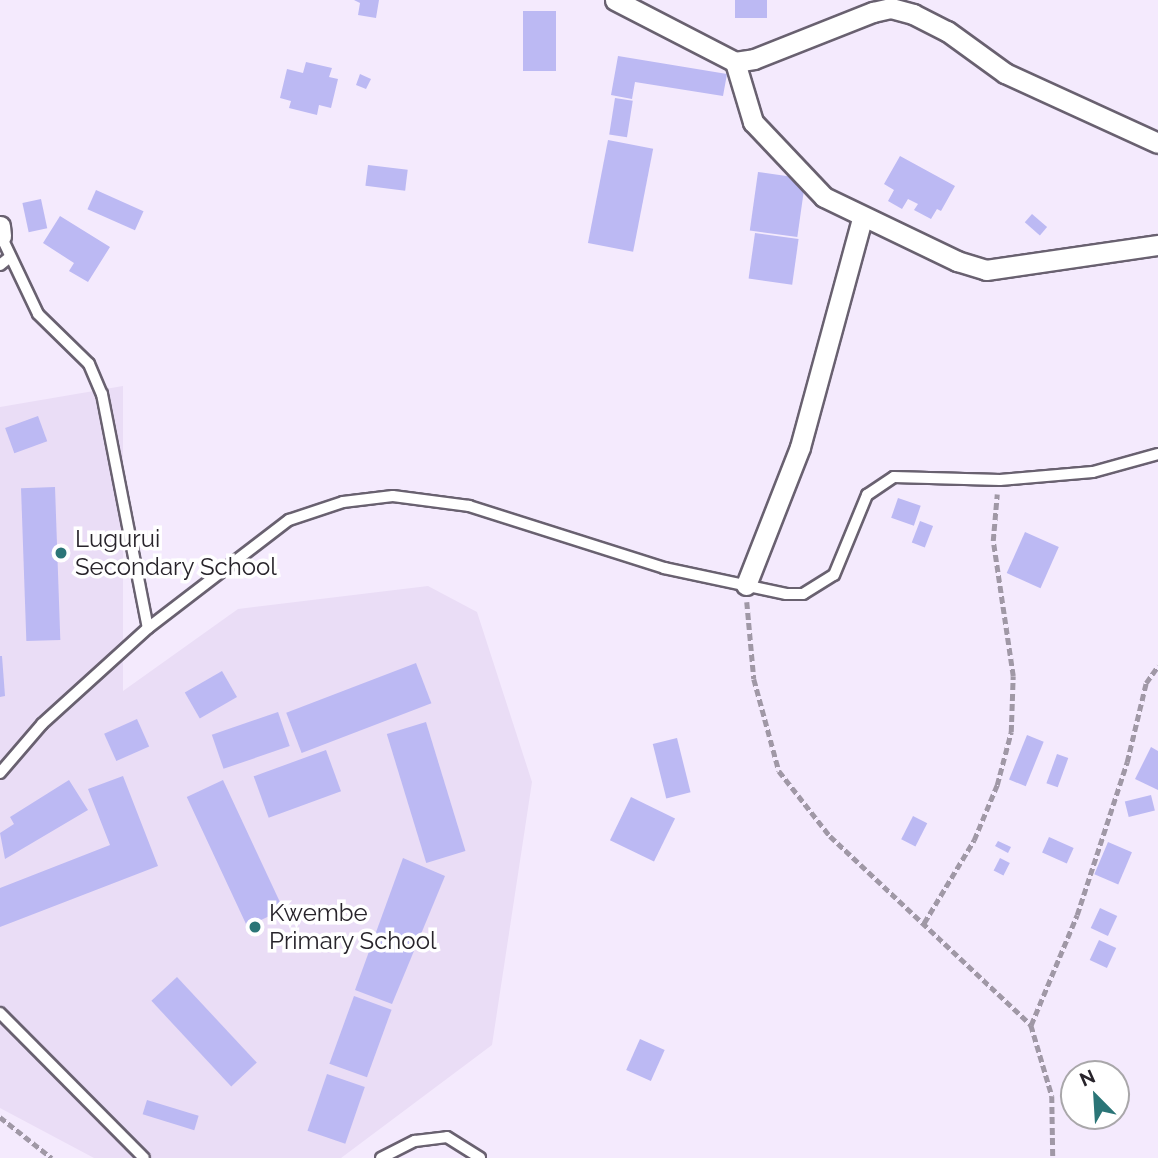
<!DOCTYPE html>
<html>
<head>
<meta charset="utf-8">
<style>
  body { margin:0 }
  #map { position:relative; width:1158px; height:1158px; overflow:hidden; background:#f4eafd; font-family:Raleway,sans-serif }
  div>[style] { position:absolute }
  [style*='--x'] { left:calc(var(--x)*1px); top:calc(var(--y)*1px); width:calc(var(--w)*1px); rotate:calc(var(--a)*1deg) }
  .built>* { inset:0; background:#eaddf6 }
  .building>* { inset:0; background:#bcb9f3; transform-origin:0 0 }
  .path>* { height:4.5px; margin-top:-2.25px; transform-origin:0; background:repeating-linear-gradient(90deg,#a098a6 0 7px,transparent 0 10.5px) }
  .roads { filter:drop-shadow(2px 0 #696170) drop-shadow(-2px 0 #696170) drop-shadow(0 2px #696170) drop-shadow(0 -2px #696170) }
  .service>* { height:10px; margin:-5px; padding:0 5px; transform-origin:5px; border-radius:5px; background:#fff }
  .minor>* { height:19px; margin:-9.5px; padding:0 9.5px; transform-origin:9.5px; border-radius:9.5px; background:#fff }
  .dots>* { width:19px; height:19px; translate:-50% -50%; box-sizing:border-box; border:4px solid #fff; border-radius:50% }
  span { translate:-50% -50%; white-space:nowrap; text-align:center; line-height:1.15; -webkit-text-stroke:7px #fff; paint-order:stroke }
  .poi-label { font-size:24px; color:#28242b }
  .left { translate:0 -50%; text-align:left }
  .north { position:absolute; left:1060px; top:1060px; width:70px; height:70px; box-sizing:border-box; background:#fff; border:2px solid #a9a7aa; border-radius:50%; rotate:336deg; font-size:19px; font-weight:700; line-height:28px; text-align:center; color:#28242b }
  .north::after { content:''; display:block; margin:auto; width:24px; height:32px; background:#2b7577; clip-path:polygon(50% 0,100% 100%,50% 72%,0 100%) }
</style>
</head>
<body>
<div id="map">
  <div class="built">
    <i style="clip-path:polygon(123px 386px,123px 691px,238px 609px,428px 586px,477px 612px,532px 782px,492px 1045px,341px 1158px,94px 1158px,0 1108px,0 407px)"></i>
  </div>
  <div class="building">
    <i style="clip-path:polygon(354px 0,379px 0,376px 18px,358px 15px,360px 3px)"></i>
    <i style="left:735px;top:0;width:32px;height:18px"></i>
    <i style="left:523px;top:11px;width:33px;height:60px"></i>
    <i style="clip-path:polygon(618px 56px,727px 74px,723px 96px,635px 82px,632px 99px,611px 95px)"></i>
    <i style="clip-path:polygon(306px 62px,332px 68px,329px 77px,338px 79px,331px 108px,319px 105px,317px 115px,289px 108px,291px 101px,280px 98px,287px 69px,303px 73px)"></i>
    <i style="clip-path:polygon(360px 74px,371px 79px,366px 89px,356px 85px)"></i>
    <i style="left:615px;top:98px;width:18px;height:37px;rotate:9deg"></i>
    <i style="left:608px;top:140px;width:46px;height:105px;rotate:11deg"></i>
    <i style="clip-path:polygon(900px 156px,955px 186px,941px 211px,937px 209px,931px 219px,914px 210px,918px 204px,908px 199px,902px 209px,888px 201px,894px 190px,884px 184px)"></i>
    <i style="left:368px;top:165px;width:40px;height:21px;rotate:7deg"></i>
    <i style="left:758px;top:172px;width:48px;height:59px;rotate:8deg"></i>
    <i style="left:96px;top:190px;width:52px;height:21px;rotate:24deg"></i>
    <i style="left:41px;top:199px;width:30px;height:19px;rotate:78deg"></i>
    <i style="left:1032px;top:214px;width:20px;height:11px;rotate:41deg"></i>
    <i style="clip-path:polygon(60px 216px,110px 247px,88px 282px,69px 271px,74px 263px,43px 243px)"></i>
    <i style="left:755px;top:233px;width:44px;height:46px;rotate:8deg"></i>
    <i style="left:38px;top:416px;width:27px;height:35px;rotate:70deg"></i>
    <i style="left:55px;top:487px;width:153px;height:34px;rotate:88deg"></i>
    <i style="left:898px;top:498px;width:24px;height:21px;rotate:19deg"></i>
    <i style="left:920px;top:521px;width:14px;height:23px;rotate:21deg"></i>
    <i style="left:1025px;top:532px;width:37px;height:45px;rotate:24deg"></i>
    <i style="clip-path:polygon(0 656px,2px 656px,5px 696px,0 697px)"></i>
    <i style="left:416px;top:663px;width:43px;height:139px;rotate:69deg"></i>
    <i style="left:222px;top:671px;width:30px;height:43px;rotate:60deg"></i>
    <i style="left:278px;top:712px;width:36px;height:70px;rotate:71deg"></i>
    <i style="left:137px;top:719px;width:30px;height:36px;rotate:66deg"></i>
    <i style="left:426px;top:722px;width:135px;height:41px;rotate:73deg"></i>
    <i style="left:1027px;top:735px;width:18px;height:48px;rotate:22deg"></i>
    <i style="left:677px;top:738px;width:56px;height:25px;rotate:76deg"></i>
    <i style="clip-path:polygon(1151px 747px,1158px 751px,1158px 790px,1135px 779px)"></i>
    <i style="left:326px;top:750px;width:44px;height:77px;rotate:70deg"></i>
    <i style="left:1057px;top:754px;width:12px;height:31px;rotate:20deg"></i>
    <i style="clip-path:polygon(123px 776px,158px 866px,0 927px,0 888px,110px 845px,88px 789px)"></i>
    <i style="clip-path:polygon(69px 780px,88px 810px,5px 859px,0 833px,14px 824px,10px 817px)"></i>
    <i style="left:223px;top:780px;width:143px;height:40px;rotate:65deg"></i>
    <i style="left:1151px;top:795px;width:16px;height:27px;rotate:76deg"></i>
    <i style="left:631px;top:797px;width:49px;height:48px;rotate:26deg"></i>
    <i style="left:913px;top:816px;width:16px;height:26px;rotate:27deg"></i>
    <i style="left:1049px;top:837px;width:27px;height:17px;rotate:24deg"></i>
    <i style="clip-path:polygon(998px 841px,1011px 847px,1008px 853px,995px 846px)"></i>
    <i style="left:1108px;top:842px;width:26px;height:35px;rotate:23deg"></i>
    <i style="clip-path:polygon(403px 858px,445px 876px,392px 1004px,355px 990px)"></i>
    <i style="left:1000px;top:858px;width:11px;height:14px;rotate:27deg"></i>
    <i style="left:1100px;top:908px;width:19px;height:22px;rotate:25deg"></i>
    <i style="left:1099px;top:940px;width:19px;height:22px;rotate:25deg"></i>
    <i style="left:177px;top:977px;width:117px;height:35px;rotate:47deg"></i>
    <i style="left:354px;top:996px;width:40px;height:72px;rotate:20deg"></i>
    <i style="left:640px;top:1039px;width:27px;height:34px;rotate:24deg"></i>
    <i style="left:327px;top:1074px;width:40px;height:60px;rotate:19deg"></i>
    <i style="left:147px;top:1100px;width:54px;height:15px;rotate:17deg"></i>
  </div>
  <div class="path">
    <i style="--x:747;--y:602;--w:77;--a:84.8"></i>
    <i style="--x:754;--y:679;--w:95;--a:74.8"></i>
    <i style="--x:779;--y:771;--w:83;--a:51.9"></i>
    <i style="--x:830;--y:836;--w:276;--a:43.2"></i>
    <i style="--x:1031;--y:1025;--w:74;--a:73.5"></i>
    <i style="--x:1052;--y:1096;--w:62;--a:89.1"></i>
    <i style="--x:924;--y:923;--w:97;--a:-58.9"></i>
    <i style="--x:974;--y:840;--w:60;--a:-67.3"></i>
    <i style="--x:997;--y:785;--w:55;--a:-75.2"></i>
    <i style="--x:1011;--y:732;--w:56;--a:-88"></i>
    <i style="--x:1013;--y:676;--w:136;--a:-98.4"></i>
    <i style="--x:993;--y:541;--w:47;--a:-85.1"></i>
    <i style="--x:1031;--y:1025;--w:119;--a:-67.3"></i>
    <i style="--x:1077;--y:915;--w:161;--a:-71.9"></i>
    <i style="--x:1127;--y:762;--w:81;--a:-76.5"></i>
    <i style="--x:1146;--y:683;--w:21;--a:-55"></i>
    <i style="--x:0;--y:1117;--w:66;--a:38.3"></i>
  </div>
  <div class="roads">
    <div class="service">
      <i style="--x:1;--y:236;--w:86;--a:64.6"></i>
      <i style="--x:38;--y:314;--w:71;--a:44.4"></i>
      <i style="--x:89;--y:364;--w:33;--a:67"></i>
      <i style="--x:102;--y:394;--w:238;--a:78.9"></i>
      <i style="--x:0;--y:265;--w:13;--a:-39"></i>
      <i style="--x:0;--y:773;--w:65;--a:-49.4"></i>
      <i style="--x:42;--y:724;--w:143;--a:-42.2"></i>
      <i style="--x:148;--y:628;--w:178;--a:-37.5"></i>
      <i style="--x:289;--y:520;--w:57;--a:-18.4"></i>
      <i style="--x:343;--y:502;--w:50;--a:-6.8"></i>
      <i style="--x:393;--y:496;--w:77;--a:7.5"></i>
      <i style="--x:469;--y:506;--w:205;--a:17.6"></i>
      <i style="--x:664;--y:568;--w:125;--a:12"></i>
      <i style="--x:786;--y:594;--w:17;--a:0"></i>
      <i style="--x:803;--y:594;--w:36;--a:-32"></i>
      <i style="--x:834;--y:575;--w:87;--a:-67.6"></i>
      <i style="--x:867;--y:495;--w:32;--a:-34"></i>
      <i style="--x:894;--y:477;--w:106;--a:1.6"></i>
      <i style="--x:1000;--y:480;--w:93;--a:-4.9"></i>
      <i style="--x:1093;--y:472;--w:67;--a:-15.5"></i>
      <i style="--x:0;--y:1013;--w:204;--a:45.2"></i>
      <i style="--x:381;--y:1158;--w:38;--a:-27"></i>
      <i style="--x:415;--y:1141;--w:32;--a:-7"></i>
      <i style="--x:447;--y:1137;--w:39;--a:32"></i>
    </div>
    <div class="minor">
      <i style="--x:615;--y:0;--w:135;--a:27.3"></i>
      <i style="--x:735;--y:62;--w:19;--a:-9"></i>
      <i style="--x:754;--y:59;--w:128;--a:-21.6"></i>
      <i style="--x:873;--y:12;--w:18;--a:-13"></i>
      <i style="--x:891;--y:8;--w:23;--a:15"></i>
      <i style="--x:913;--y:14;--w:38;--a:27"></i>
      <i style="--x:947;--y:31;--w:72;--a:35.9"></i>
      <i style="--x:1005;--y:73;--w:168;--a:24.6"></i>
      <i style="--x:735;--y:62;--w:63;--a:73.3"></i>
      <i style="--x:753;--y:122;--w:103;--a:46.6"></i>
      <i style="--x:824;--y:197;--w:148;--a:25.7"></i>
      <i style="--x:957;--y:261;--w:30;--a:17"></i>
      <i style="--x:986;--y:270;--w:174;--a:-8.3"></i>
      <i style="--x:0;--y:226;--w:10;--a:84"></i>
      <i style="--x:746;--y:585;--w:148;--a:-68.6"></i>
      <i style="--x:800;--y:447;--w:236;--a:-74.8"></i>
    </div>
  </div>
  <div class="dots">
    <i style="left:61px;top:553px;background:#2b7577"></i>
    <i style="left:255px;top:927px;background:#2b7577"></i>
  </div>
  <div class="poi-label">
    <span class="left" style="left:75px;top:553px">Lugurui<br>Secondary School</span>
    <span class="left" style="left:269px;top:927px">Kwembe<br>Primary School</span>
  </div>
  <div class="north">N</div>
</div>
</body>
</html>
